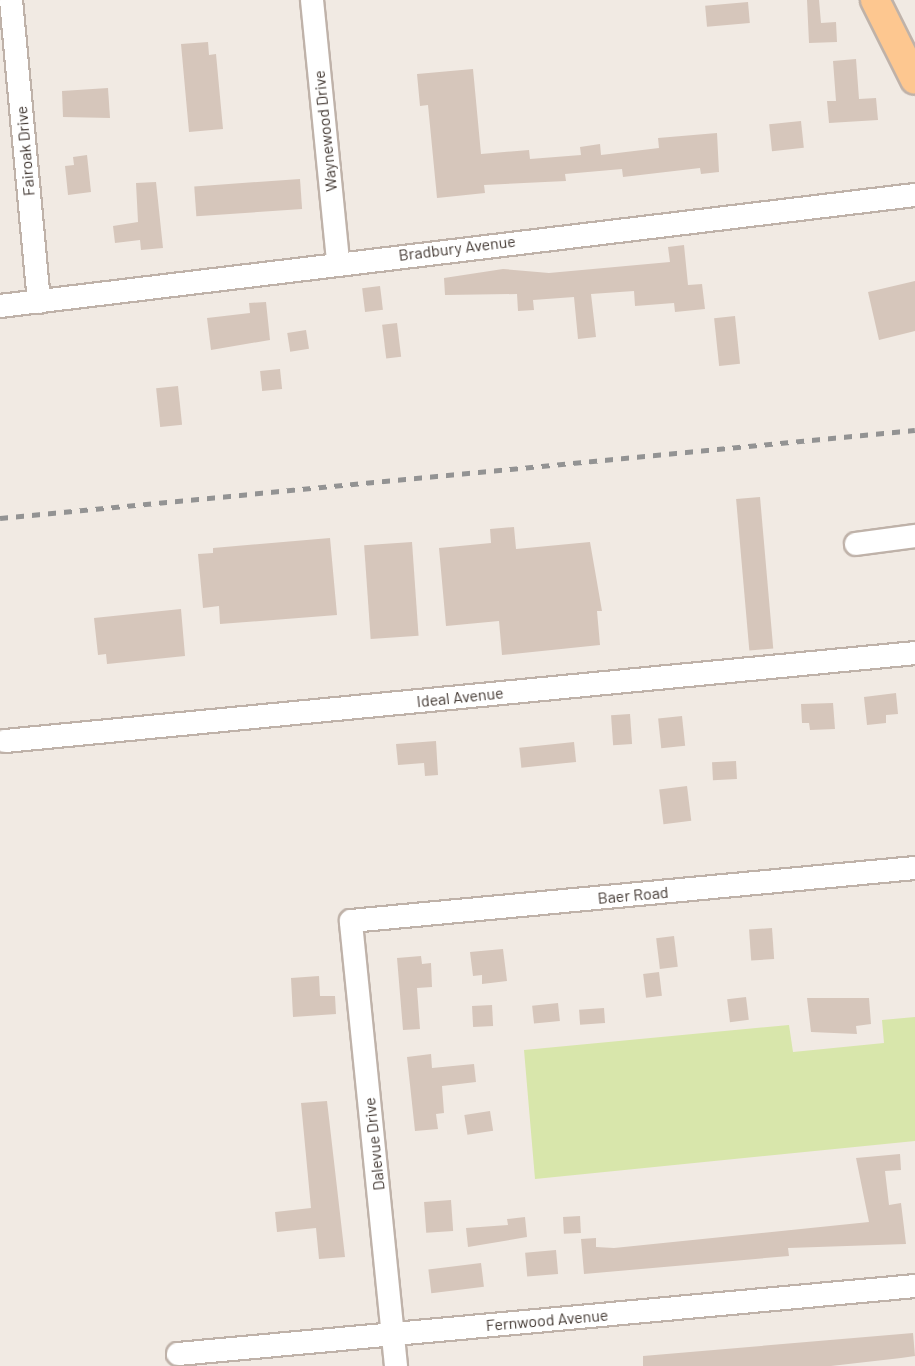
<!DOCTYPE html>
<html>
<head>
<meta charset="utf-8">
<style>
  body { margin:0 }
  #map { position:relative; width:915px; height:1366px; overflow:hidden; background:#f1eae3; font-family:Barlow,sans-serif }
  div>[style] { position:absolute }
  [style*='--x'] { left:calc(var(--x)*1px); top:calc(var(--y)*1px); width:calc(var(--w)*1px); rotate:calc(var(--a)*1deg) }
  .green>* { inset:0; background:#d8e6ab }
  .building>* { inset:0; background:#d6c6bb; transform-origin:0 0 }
  .roads { filter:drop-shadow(2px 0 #bfb2a9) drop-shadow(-2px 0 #bfb2a9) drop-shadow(0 2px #bfb2a9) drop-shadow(0 -2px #bfb2a9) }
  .minor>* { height:22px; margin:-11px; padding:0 11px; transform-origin:11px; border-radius:11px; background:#fff }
  .major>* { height:28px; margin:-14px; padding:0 14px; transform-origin:14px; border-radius:14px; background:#fdc790 }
  .rail>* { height:4.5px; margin-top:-2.25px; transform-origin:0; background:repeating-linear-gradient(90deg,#939393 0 8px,transparent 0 16px) }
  span { translate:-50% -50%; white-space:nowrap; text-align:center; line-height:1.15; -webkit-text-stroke:4.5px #fff; paint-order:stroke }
  .street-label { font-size:16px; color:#433933 }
</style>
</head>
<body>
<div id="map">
  <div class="green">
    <i style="clip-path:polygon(915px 1017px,915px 1141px,535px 1179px,524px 1050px,789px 1025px,793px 1052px,884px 1043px,882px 1020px)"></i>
  </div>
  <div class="building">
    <i style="clip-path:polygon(807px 0,819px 0,821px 23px,836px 22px,837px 42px,809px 43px)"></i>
    <i style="left:748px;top:2px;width:21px;height:43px;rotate:85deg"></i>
    <i style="clip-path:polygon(208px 42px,209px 55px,216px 54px,223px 129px,189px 132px,181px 44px)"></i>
    <i style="clip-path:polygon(856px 59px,859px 99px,876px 98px,878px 120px,829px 123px,827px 101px,836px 101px,833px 61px)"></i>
    <i style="clip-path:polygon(473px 69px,481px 154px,529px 150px,530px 159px,581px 155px,580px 147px,600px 144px,601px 155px,659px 148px,658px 138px,717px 133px,719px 172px,701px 174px,700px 168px,623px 177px,622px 169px,565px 174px,566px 181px,484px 185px,485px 193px,437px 198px,428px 105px,420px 106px,417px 74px)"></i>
    <i style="clip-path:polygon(108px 88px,110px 118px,63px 117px,62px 91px)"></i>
    <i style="left:801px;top:121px;width:27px;height:32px;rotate:84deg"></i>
    <i style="clip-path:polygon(87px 155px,91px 192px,68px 195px,65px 166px,74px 165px,73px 157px)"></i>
    <i style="left:300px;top:179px;width:30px;height:106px;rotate:86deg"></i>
    <i style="clip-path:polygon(156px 182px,163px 248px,141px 250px,140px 240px,115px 243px,113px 226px,138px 222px,136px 183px)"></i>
    <i style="clip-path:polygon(684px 245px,688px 285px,702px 284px,705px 309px,675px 312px,674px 303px,635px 306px,634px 291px,591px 294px,596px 337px,578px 339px,574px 297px,533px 300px,534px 310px,518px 311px,517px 294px,445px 295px,444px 278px,503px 269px,549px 273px,670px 262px,668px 247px)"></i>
    <i style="clip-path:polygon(915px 281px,915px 331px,879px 340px,868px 292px)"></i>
    <i style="left:380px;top:286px;width:24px;height:18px;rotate:83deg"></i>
    <i style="clip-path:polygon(266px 302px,270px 340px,211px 350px,207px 318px,250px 313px,249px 303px)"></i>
    <i style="left:735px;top:316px;width:48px;height:21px;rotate:84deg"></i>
    <i style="left:397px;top:323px;width:34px;height:15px;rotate:83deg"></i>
    <i style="left:306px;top:330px;width:19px;height:19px;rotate:81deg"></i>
    <i style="left:280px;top:369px;width:20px;height:20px;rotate:84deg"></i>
    <i style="left:178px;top:386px;width:39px;height:22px;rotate:84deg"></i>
    <i style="left:760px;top:497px;width:152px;height:24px;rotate:85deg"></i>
    <i style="clip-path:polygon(514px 527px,516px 549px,590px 542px,602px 611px,597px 611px,600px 645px,502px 655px,499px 621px,446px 626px,439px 548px,491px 543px,490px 529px)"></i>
    <i style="clip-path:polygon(330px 538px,337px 615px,220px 624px,219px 606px,203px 608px,198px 554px,213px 553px,213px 548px)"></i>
    <i style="left:412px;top:542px;width:94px;height:48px;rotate:86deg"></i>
    <i style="clip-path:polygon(181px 609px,185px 656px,107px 664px,106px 654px,98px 655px,94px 618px)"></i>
    <i style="clip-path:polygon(896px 693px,898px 714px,886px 715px,886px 723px,867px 725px,864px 697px)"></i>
    <i style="clip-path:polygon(833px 703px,835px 729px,810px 730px,809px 723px,802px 723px,801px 704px)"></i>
    <i style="left:630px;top:714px;width:30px;height:19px;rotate:86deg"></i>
    <i style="left:682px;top:716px;width:30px;height:24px;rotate:84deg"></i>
    <i style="clip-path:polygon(436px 741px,438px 775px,425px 776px,424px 763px,398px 765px,396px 744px)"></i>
    <i style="left:574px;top:742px;width:20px;height:55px;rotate:84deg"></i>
    <i style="left:736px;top:761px;width:18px;height:24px;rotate:87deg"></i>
    <i style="left:687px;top:786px;width:35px;height:28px;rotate:83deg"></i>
    <i style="left:772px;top:928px;width:31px;height:23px;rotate:86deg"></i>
    <i style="left:674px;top:936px;width:31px;height:18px;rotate:83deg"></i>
    <i style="clip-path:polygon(503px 949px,507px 981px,482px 984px,482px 975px,473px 976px,470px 952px)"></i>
    <i style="clip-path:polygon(421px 956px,422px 964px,431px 963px,432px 987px,417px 988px,420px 1029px,403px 1030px,397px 958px)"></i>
    <i style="left:659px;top:972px;width:24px;height:16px;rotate:83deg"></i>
    <i style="clip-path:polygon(319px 976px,320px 996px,335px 996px,336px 1014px,293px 1017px,291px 978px)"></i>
    <i style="left:746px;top:997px;width:23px;height:19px;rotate:83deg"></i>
    <i style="clip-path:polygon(807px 998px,869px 998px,871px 1024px,856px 1026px,857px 1034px,811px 1032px)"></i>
    <i style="left:558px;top:1003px;width:18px;height:26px;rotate:84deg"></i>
    <i style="left:492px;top:1005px;width:21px;height:20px;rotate:87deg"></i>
    <i style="left:604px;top:1008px;width:15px;height:25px;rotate:86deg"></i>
    <i style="clip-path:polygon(431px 1054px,432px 1068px,474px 1064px,476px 1082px,442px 1086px,444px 1113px,436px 1114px,438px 1129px,415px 1131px,407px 1057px)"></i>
    <i style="clip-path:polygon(327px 1101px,345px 1257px,319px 1259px,316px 1228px,277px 1232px,275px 1212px,311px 1208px,301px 1103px)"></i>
    <i style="left:490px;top:1111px;width:20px;height:26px;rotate:81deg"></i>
    <i style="clip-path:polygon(900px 1154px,901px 1170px,885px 1171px,889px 1205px,901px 1203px,906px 1244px,788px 1248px,789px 1256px,584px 1274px,581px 1239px,596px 1238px,596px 1247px,614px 1248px,869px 1222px,856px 1158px)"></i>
    <i style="left:451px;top:1200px;width:31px;height:27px;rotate:86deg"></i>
    <i style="left:580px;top:1216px;width:17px;height:17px;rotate:87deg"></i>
    <i style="clip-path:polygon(525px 1217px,527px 1237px,468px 1247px,466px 1228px,508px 1225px,507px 1219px)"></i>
    <i style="left:556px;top:1250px;width:24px;height:31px;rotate:85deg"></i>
    <i style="left:481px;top:1263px;width:24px;height:53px;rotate:83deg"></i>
    <i style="clip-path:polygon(913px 1333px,915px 1356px,901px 1358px,831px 1366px,643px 1366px,643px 1356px)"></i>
  </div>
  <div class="roads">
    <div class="minor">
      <i style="--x:11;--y:0;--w:303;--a:84.7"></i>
      <i style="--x:312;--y:0;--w:263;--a:84.3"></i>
      <i style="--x:0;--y:306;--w:922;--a:-6.92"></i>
      <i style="--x:856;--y:544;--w:60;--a:-7.7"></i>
      <i style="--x:5;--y:741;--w:914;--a:-5.52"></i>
      <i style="--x:178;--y:1354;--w:740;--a:-5.27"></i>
      <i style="--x:396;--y:1366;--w:447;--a:-95.8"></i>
      <i style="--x:351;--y:921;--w:566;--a:-5.37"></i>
    </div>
    <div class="major">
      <i style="--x:875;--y:0;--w:89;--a:63.4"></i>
    </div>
  </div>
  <div class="rail">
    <i style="--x:0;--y:518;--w:919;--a:-5.49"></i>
  </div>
  <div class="street-label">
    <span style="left:325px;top:131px;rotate:-96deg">Waynewood Drive</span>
    <span style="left:25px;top:151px;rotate:-95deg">Fairoak Drive</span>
    <span style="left:457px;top:248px;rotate:-7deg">Bradbury Avenue</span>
    <span style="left:460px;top:697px;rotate:-6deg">Ideal Avenue</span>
    <span style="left:633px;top:895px;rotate:-5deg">Baer Road</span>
    <span style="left:374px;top:1144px;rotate:-96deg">Dalevue Drive</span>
    <span style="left:547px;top:1320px;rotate:-5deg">Fernwood Avenue</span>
  </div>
</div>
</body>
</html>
